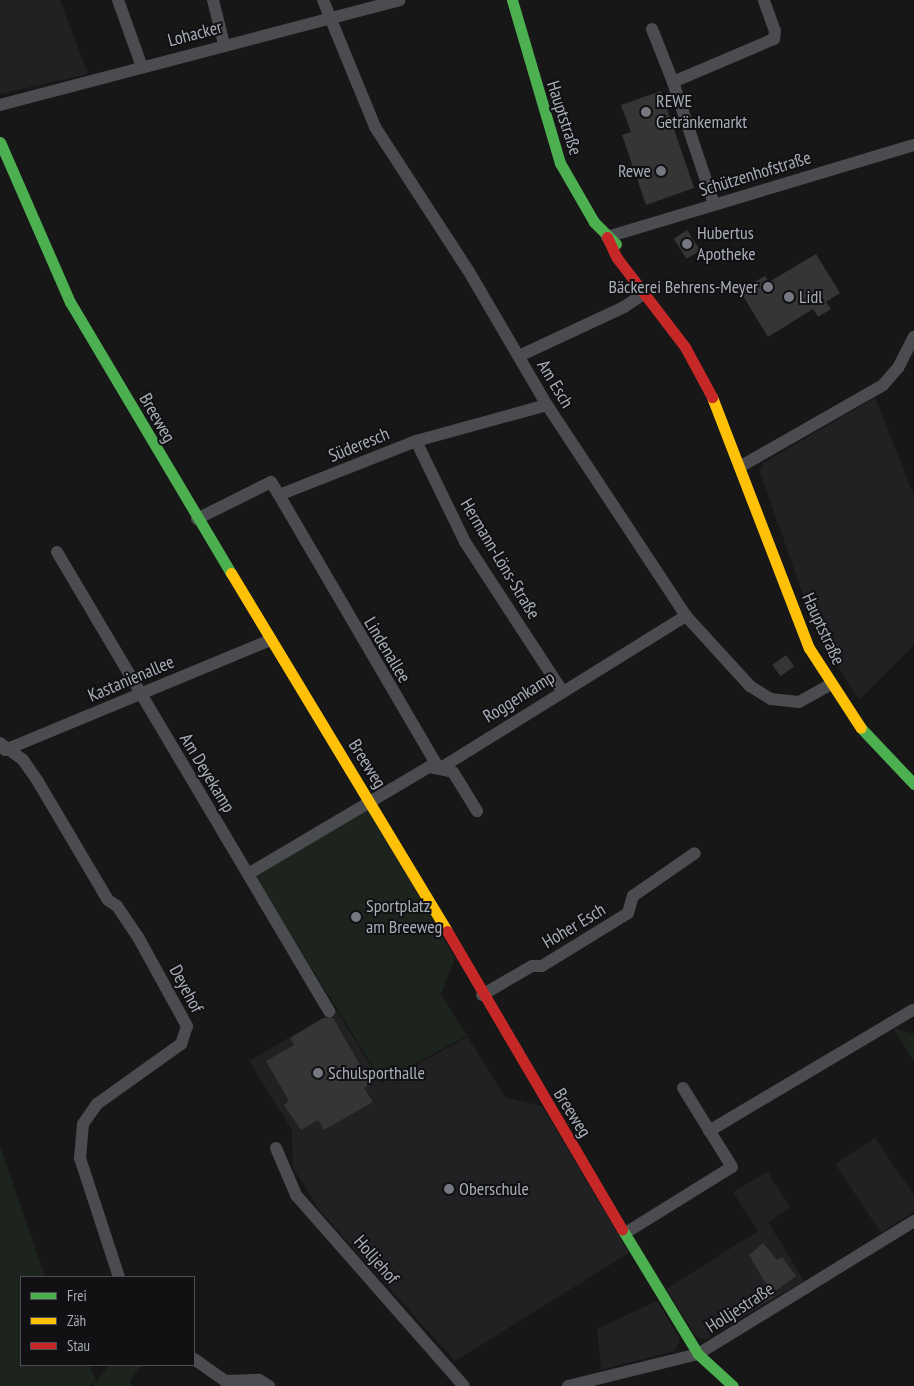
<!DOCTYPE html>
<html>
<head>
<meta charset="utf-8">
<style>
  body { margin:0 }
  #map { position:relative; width:914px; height:1386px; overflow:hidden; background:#171717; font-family:"PT Sans Narrow",sans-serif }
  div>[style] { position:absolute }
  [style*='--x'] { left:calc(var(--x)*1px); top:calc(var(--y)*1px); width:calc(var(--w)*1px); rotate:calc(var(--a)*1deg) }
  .built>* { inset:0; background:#212123 }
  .green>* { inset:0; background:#1d241e }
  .building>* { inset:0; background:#353536; transform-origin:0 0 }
  .street>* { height:12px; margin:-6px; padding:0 6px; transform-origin:6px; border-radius:6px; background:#4b4c50 }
  .fast>* { height:11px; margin:-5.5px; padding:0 5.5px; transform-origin:5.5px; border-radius:5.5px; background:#4caf50 }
  .slow>* { height:11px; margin:-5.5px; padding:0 5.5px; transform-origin:5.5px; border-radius:5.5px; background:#ffc107 }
  .jam>* { height:11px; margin:-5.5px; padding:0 5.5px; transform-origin:5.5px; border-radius:5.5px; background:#c62828 }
  .dots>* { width:14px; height:14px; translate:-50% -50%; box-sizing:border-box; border:2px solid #111113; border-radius:50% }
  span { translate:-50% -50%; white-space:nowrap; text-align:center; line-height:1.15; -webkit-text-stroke:4px #111113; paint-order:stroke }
  .street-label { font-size:18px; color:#a8adb8 }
  .poi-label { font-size:18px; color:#a8adb8 }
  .left { translate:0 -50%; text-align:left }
  .right { translate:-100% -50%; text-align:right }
  .legend { position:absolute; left:20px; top:1276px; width:175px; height:90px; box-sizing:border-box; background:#111113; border:1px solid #4d4f55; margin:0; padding:6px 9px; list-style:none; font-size:15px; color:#a8adb8 }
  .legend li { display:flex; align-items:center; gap:10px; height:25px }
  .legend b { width:25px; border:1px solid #4d4f55 }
</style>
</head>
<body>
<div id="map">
  <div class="built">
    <i style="clip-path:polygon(0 0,60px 0,88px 74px,0 94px)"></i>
    <i style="clip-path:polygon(875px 398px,914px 496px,914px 645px,859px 700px,816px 632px,760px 472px,763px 463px)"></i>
    <i style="clip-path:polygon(336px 1010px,382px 1083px,468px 1037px,505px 1097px,542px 1106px,629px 1253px,455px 1361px,320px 1211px,293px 1168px,292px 1130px,249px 1061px)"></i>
    <i style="clip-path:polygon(875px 1138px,914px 1195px,914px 1211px,881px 1233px,835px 1164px)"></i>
    <i style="clip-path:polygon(768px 1172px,790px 1208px,768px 1222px,804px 1281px,705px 1340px,696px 1336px,666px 1289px,758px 1231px,733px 1192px)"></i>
    <i style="clip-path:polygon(657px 1301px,680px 1339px,674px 1351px,601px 1370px,597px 1329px)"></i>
  </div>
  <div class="green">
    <i style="clip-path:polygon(368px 808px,455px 958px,441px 994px,467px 1036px,382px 1081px,255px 877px)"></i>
    <i style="clip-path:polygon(893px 1028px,914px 1034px,914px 1061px)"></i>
    <i style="clip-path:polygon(0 1146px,45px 1277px,21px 1277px,21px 1365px,89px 1365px,96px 1380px,89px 1386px,0 1386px)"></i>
    <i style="clip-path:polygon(110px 1365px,142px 1365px,129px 1382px,135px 1386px,92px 1386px)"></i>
  </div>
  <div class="building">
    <i style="clip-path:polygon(661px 91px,694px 188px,646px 205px,622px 135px,631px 132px,621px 105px)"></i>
    <i style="left:687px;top:230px;width:24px;height:16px;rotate:57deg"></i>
    <i style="clip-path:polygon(816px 254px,840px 293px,826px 302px,831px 309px,818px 317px,813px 309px,768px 337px,740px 291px,765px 276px,769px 282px)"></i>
    <i style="left:786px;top:655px;width:14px;height:17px;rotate:54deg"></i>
    <i style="clip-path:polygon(324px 1018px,333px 1018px,371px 1084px,364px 1088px,373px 1102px,324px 1130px,318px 1120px,301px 1130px,284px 1105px,289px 1101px,266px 1061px,294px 1045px,290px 1038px)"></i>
    <i style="clip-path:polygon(763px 1243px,777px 1260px,782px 1257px,796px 1276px,773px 1293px,775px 1296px,758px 1306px,754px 1298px,769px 1289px,749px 1255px)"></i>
  </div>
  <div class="street">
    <i style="--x:118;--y:0;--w:71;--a:70.3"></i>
    <i style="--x:213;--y:0;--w:45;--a:76"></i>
    <i style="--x:323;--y:0;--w:137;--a:67.7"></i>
    <i style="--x:375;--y:127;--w:171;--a:57"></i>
    <i style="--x:468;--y:270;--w:156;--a:59.7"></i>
    <i style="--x:547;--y:405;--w:253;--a:56.6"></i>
    <i style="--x:686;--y:616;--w:95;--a:47.6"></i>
    <i style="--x:750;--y:686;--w:25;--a:32"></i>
    <i style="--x:771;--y:699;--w:28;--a:6"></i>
    <i style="--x:799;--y:702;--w:35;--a:-29"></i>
    <i style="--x:652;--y:29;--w:57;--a:68.4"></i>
    <i style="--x:0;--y:105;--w:413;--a:-14.7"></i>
    <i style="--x:714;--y:204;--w:129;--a:-108.6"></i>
    <i style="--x:673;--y:82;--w:110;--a:-23.1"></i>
    <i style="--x:774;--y:39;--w:8;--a:-83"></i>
    <i style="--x:775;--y:31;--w:33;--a:-110"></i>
    <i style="--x:607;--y:237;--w:320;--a:-16.7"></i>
    <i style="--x:519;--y:356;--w:116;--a:-25"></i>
    <i style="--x:624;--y:307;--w:34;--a:-34"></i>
    <i style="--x:416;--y:441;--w:112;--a:64.1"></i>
    <i style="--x:465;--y:542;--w:178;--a:56.9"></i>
    <i style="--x:743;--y:465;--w:161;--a:-29.7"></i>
    <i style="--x:883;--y:385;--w:23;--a:-49"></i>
    <i style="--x:898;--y:368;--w:35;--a:-63"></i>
    <i style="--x:279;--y:495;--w:317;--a:59.7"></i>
    <i style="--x:439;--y:769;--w:14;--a:12"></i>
    <i style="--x:453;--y:772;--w:46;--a:58.4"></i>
    <i style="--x:197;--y:519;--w:83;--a:-26.6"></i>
    <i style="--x:271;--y:482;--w:15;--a:58"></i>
    <i style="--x:279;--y:495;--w:147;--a:-21.5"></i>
    <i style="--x:416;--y:441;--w:136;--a:-15.4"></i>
    <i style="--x:57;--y:552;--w:534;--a:59.35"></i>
    <i style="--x:0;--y:743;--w:29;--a:36"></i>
    <i style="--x:23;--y:760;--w:24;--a:55"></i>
    <i style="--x:37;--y:780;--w:139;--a:59.4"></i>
    <i style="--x:108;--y:900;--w:11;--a:34"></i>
    <i style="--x:117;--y:906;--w:37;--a:56"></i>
    <i style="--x:138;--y:937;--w:102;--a:61.2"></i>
    <i style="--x:187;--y:1026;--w:19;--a:108"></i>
    <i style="--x:181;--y:1044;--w:103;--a:144.5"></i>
    <i style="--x:97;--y:1104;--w:24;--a:125"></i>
    <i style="--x:83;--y:1124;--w:34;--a:95"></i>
    <i style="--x:80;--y:1158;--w:125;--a:71.9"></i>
    <i style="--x:5;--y:750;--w:287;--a:-22.5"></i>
    <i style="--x:248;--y:874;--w:210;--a:-30.6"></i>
    <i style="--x:429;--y:767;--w:10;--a:11"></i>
    <i style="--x:439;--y:769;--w:291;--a:-31.8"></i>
    <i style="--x:482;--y:995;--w:58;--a:-30.1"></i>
    <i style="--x:532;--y:966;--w:10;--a:0"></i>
    <i style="--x:542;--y:966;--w:101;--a:-31.6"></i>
    <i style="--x:628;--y:913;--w:18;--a:-74"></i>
    <i style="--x:633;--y:896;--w:75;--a:-34.7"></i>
    <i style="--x:709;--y:1131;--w:237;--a:-30.7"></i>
    <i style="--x:276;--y:1148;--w:51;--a:66.9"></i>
    <i style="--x:296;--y:1195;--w:254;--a:48.7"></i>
    <i style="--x:627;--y:1232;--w:123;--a:-31.8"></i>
    <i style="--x:732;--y:1167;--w:93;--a:-121.8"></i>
    <i style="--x:194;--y:1359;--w:38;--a:35"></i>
    <i style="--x:225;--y:1381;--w:34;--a:-2"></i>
    <i style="--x:259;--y:1380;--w:12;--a:31"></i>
    <i style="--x:568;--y:1386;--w:134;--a:-13.8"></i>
    <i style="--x:698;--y:1354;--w:254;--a:-31.6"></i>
  </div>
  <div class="fast">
    <i style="--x:512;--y:0;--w:170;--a:73.6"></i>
    <i style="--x:560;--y:163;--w:68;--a:60"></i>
    <i style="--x:594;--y:222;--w:31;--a:45"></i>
    <i style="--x:0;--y:142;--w:175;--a:66.4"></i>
    <i style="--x:70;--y:302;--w:315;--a:59.3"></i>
    <i style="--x:861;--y:728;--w:77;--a:46.6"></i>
    <i style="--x:622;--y:1229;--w:146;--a:58.7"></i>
    <i style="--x:698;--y:1354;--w:47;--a:42.4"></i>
  </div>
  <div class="slow">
    <i style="--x:712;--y:397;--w:269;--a:68.9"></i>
    <i style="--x:809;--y:648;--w:95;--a:57"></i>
    <i style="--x:231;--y:573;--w:418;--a:58.9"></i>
  </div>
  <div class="jam">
    <i style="--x:607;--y:237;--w:23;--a:65"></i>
    <i style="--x:617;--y:258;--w:112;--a:52.6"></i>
    <i style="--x:685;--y:347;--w:57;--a:61.6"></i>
    <i style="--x:447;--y:931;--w:346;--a:59.6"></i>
  </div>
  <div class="dots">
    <i style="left:646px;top:112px;background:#757880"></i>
    <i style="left:661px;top:171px;background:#757880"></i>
    <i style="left:687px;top:244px;background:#757880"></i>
    <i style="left:768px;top:287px;background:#757880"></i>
    <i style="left:789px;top:297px;background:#757880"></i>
    <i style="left:356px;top:917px;background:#757880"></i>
    <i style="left:318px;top:1073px;background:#757880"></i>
    <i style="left:449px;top:1189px;background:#757880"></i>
  </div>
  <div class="street-label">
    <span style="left:195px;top:34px;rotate:-15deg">Lohacker</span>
    <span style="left:564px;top:118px;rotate:72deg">Hauptstraße</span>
    <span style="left:755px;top:174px;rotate:-17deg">Schützenhofstraße</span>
    <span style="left:555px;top:384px;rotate:59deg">Am Esch</span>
    <span style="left:157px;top:418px;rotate:60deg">Breeweg</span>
    <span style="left:359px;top:445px;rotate:-22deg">Süderesch</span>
    <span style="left:500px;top:559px;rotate:59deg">Hermann-Löns-Straße</span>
    <span style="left:823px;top:629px;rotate:65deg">Hauptstraße</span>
    <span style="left:387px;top:650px;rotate:59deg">Lindenallee</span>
    <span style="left:131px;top:679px;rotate:-23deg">Kastanienallee</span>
    <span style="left:519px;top:697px;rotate:-32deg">Roggenkamp</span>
    <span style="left:367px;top:764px;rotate:58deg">Breeweg</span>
    <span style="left:207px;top:773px;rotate:59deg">Am Deyekamp</span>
    <span style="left:574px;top:926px;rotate:-31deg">Hoher Esch</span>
    <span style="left:186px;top:989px;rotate:62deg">Deyehof</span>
    <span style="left:572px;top:1113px;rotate:58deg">Breeweg</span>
    <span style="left:376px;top:1260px;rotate:49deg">Holljehof</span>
    <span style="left:740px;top:1308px;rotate:-33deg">Holljestraße</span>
  </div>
  <div class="poi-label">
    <span class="left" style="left:656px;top:112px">REWE<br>Getränkemarkt</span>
    <span class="right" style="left:651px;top:171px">Rewe</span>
    <span class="left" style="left:697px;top:244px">Hubertus<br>Apotheke</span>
    <span class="right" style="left:758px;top:287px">Bäckerei Behrens-Meyer</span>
    <span class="left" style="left:799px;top:297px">Lidl</span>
    <span class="left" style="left:366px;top:917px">Sportplatz<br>am Breeweg</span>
    <span class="left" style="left:328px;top:1073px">Schulsporthalle</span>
    <span class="left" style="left:459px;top:1189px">Oberschule</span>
  </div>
  <ul class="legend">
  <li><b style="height:6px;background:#4caf50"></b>Frei</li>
  <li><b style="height:6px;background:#ffc107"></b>Zäh</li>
  <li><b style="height:6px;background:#c62828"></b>Stau</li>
  </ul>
</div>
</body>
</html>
